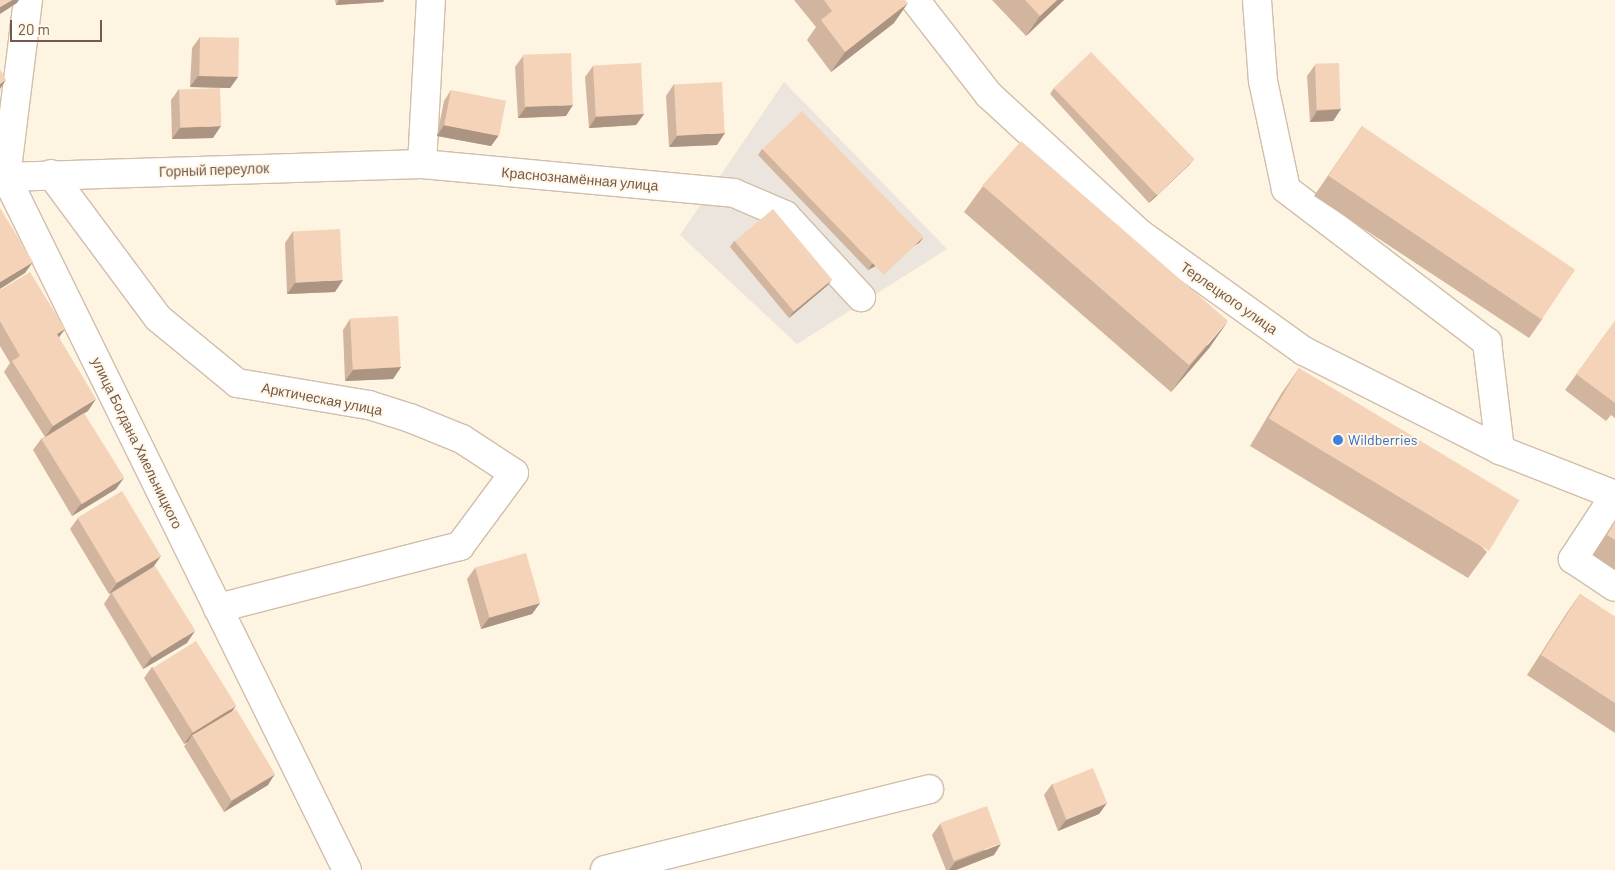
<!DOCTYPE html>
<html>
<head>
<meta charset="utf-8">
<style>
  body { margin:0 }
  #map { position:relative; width:1615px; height:870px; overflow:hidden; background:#fdf4e2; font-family:Barlow,sans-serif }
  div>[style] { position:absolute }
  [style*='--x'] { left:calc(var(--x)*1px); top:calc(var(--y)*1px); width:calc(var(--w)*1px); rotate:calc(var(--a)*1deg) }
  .industrial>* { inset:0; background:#ece5dd }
  .roads { filter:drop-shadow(1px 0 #d1beab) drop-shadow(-1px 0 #d1beab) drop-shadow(0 1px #d1beab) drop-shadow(0 -1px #d1beab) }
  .minor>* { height:28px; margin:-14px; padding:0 14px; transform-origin:14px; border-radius:14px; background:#fff }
  .wall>* { inset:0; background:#d2b59e }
  .shaded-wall>* { inset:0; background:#ab9481 }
  .building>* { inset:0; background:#f4d3b8; transform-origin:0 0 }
  .dots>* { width:14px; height:14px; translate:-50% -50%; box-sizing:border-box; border:2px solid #fff8ea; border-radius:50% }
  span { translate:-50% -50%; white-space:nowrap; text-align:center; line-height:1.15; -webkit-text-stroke:4px #fff8ea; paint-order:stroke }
  .street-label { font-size:14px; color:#765a47 }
  .shop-label { font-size:14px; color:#366cbe }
  .left { translate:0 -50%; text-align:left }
  .scale { position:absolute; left:10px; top:20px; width:92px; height:22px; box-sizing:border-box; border:2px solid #765a47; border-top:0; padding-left:6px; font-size:15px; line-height:18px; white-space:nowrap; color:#765a47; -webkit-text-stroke:4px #fff8ea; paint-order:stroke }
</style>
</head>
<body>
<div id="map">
  <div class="industrial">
    <i style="clip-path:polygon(784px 82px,947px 249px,797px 344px,680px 235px)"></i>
  </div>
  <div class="roads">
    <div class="minor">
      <i style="--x:28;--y:0;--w:178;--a:97.1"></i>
      <i style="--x:6;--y:177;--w:772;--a:63.8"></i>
      <i style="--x:915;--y:0;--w:120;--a:52.1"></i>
      <i style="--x:989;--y:95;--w:204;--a:42.6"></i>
      <i style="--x:1139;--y:233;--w:203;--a:35.6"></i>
      <i style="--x:1304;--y:351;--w:220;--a:26.8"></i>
      <i style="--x:1500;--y:450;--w:123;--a:21.4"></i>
      <i style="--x:1615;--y:495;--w:77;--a:123.3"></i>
      <i style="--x:1573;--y:559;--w:50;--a:33.7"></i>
      <i style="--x:1257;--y:0;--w:81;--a:85.8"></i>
      <i style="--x:1263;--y:81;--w:110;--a:78"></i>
      <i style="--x:1286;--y:189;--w:253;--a:37.3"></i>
      <i style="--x:1487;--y:342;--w:109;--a:83.1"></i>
      <i style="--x:422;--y:164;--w:164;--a:-86.9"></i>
      <i style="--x:51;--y:174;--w:179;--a:53.4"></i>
      <i style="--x:158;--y:318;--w:102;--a:39.4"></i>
      <i style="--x:237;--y:383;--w:134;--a:9.5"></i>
      <i style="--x:369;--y:405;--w:43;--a:17.6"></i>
      <i style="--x:410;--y:418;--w:56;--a:22"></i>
      <i style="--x:462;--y:439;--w:62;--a:33.2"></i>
      <i style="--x:514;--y:473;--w:91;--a:126.5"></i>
      <i style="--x:460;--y:546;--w:250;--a:165.6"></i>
      <i style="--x:6;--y:177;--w:416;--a:-1.8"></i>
      <i style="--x:422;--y:164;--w:313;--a:5.3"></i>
      <i style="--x:734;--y:193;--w:56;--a:23.3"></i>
      <i style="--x:785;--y:215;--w:112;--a:47.2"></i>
      <i style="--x:605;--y:870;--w:334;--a:-14"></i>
    </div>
  </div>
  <div class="wall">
    <i style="clip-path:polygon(335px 0,384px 0,383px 2px,336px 5px)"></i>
    <i style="clip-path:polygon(794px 0,905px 0,894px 23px,831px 72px,807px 40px,816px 27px)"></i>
    <i style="clip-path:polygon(992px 0,1064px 0,1026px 36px)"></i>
    <i style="clip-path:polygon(200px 37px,238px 77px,230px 88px,190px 87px,192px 48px)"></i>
    <i style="clip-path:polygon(523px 56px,566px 116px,518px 118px,515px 67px)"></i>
    <i style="clip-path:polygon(1315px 65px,1341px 109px,1333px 121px,1310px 122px,1307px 76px)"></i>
    <i style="clip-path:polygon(593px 66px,644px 114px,636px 125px,589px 128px,585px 77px)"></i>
    <i style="clip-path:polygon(674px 84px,717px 145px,669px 147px,666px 96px)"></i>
    <i style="clip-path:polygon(1054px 88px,1190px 164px,1149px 203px,1050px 94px)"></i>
    <i style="clip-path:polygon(179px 89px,213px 138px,172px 139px,171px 100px)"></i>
    <i style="clip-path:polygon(451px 90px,499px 135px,491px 146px,437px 136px,444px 101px)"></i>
    <i style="clip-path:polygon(1362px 126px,1543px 318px,1529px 338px,1314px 196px)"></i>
    <i style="clip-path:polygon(762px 149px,923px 238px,919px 243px,868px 270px,758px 155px)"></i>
    <i style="clip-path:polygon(983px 186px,1210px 347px,1171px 392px,964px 212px)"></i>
    <i style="clip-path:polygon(293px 231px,335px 292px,287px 294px,285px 243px)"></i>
    <i style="clip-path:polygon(734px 241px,828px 285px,789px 318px,730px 247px)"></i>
    <i style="clip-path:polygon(0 290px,65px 329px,59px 337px,88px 411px,84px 413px,116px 489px,72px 516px,33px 450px,41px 439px,45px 437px,4px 372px,10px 363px,0 346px)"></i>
    <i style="clip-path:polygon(350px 319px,401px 367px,393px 379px,345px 381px,343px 330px)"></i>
    <i style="clip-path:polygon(1615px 321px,1615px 418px,1611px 415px,1606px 421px,1565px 390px)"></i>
    <i style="clip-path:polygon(1299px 368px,1487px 552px,1468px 578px,1250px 446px,1281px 394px)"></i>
    <i style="clip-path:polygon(78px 518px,161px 556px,154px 566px,187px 643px,143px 669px,104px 604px,111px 593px,109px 594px,70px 529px)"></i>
    <i style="clip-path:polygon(1615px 520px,1615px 570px,1593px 555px)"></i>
    <i style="clip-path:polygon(475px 568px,540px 603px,532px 614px,481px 629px,467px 579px)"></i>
    <i style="clip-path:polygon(1580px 594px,1615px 617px,1615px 733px,1527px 675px,1566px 614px)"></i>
    <i style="clip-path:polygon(152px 667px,232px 711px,268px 785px,224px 812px,184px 746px,188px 742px,184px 744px,144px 678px)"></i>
    <i style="clip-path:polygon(1052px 784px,1107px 803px,1099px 814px,1058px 831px,1044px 795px)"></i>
    <i style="clip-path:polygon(940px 824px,994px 855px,956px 870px,946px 870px,932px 835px)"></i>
  </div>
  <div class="shaded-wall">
    <i style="clip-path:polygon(12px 0,19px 0,17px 3px,0 14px,0 7px)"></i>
    <i style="clip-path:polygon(339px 0,384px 0,383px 2px,336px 5px)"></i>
    <i style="clip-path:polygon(1057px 0,1064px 0,1026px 36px,1040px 16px)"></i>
    <i style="clip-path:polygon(908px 3px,894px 23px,831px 72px,845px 52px)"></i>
    <i style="clip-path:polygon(198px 76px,238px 77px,230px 88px,190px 87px)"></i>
    <i style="clip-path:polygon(6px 80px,0 89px,0 84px)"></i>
    <i style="clip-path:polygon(573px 105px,566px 116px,518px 118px,526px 107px)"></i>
    <i style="clip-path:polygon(1341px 109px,1333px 121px,1310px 122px,1317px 111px)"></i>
    <i style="clip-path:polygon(644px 114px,636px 125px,589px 128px,596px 117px)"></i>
    <i style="clip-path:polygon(444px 125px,499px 135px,491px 146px,437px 136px)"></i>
    <i style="clip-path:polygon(221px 126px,213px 138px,172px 139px,180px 128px)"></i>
    <i style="clip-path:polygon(725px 133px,717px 145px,669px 147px,677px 136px)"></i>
    <i style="clip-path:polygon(1194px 159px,1190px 164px,1149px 203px,1153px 198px)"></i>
    <i style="clip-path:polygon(923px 238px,919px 243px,868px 270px,872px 264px)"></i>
    <i style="clip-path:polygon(33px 262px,25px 273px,0 289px,0 282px)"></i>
    <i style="clip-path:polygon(343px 280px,335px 292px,287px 294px,295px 283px)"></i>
    <i style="clip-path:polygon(832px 280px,828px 285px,789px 318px,793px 312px)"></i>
    <i style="clip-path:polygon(1228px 321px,1210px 347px,1171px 392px,1190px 366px)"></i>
    <i style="clip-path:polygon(65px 329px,57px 340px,57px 334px)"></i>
    <i style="clip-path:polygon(401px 367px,393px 379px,345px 381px,353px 370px)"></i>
    <i style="clip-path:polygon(96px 399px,88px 411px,45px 437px,53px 426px)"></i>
    <i style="clip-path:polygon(124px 478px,116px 489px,72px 516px,80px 505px)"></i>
    <i style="clip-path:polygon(161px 556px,153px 567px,109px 594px,117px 583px)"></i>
    <i style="clip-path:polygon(540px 603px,532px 614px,481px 629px,489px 618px)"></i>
    <i style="clip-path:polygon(195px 631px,187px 643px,143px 669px,151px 658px)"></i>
    <i style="clip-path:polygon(236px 706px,228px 717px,192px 735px,188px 742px,184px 744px,192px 733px)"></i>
    <i style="clip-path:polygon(275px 774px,268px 785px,224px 812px,232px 801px)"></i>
    <i style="clip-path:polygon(1107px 803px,1099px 814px,1058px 831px,1066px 820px)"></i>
    <i style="clip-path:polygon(1001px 844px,994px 855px,956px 870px,949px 870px,955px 862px)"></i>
  </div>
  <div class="building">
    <i style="clip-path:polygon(0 0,12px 0,0 7px)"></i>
    <i style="clip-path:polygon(824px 0,905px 0,908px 3px,845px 52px,821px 20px,832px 11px)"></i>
    <i style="clip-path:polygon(1025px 0,1057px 0,1040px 16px)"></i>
    <i style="left:200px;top:37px;width:39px;height:39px;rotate:1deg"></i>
    <i style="left:1091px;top:52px;width:149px;height:52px;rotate:46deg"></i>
    <i style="left:571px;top:53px;width:52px;height:48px;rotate:88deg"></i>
    <i style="left:641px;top:63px;width:51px;height:48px;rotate:87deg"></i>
    <i style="left:1339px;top:63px;width:46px;height:24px;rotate:88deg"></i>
    <i style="clip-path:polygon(0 69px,6px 80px,0 84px)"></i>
    <i style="left:722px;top:82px;width:51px;height:48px;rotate:87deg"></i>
    <i style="left:220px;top:88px;width:38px;height:41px;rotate:88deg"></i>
    <i style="left:451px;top:90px;width:56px;height:36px;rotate:11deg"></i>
    <i style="left:802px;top:111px;width:175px;height:55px;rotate:46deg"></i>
    <i style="left:1362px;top:126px;width:257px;height:60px;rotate:34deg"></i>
    <i style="left:1021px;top:141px;width:274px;height:59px;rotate:41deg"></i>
    <i style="clip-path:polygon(0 208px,33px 262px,0 282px)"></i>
    <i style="left:773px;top:209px;width:92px;height:50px;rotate:50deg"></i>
    <i style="left:340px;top:229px;width:51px;height:47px;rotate:87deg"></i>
    <i style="clip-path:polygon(30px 272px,65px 329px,57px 334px,96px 399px,53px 426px,12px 361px,20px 356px,0 321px,0 290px)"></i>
    <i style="left:398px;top:316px;width:51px;height:48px;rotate:87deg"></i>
    <i style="clip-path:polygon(1615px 321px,1615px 403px,1576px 374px)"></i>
    <i style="left:1299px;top:368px;width:257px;height:59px;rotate:31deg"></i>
    <i style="left:84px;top:413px;width:76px;height:50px;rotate:58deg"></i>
    <i style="left:122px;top:491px;width:76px;height:52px;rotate:59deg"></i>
    <i style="clip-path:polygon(1615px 522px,1615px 540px,1607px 535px)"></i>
    <i style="left:526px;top:553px;width:52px;height:53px;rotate:74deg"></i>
    <i style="left:155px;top:566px;width:76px;height:51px;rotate:58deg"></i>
    <i style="clip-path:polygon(1580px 594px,1615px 617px,1615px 703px,1541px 655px)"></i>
    <i style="left:196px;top:641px;width:76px;height:51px;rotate:58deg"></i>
    <i style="left:236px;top:709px;width:76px;height:51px;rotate:59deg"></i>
    <i style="left:1093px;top:768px;width:38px;height:44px;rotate:68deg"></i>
    <i style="left:987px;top:806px;width:40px;height:50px;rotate:70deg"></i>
  </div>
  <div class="dots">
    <i style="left:1338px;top:440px;background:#3f7fe0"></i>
  </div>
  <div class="street-label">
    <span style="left:214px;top:170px;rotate:-2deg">Горный переулок</span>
    <span style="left:580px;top:179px;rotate:5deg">Краснознамённая улица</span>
    <span style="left:1229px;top:298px;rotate:35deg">Терлецкого улица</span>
    <span style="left:322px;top:399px;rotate:11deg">Арктическая улица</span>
    <span style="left:137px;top:443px;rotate:64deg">улица Богдана Хмельницкого</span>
  </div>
  <div class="shop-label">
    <span class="left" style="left:1348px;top:440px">Wildberries</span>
  </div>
  <div class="scale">20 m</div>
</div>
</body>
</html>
